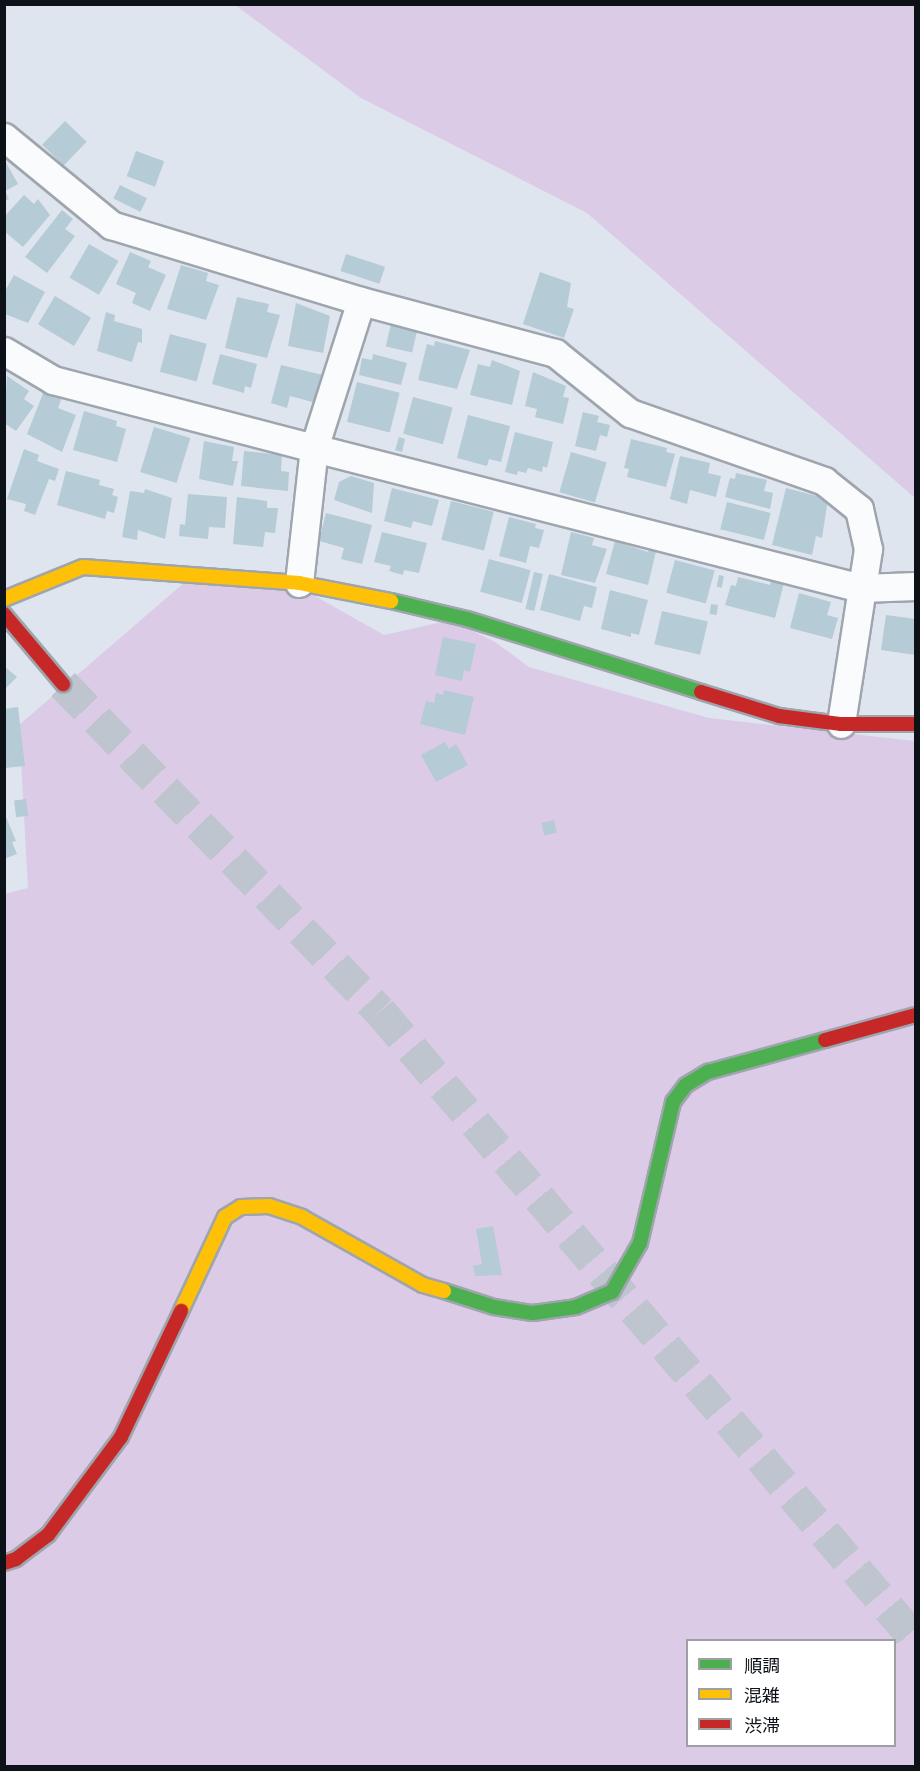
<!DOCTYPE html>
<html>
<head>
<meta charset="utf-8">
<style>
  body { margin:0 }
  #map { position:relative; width:920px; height:1771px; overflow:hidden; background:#dee5ef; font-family:Ubuntu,"Noto Sans JP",sans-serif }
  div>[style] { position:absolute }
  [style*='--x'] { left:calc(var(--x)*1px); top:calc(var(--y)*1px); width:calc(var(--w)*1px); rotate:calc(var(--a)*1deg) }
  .green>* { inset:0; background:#dccbe7 }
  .building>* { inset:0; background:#b5cbd6; transform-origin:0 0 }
  .highway-tunnel>* { height:33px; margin-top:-16.5px; transform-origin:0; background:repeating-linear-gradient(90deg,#bfc5cf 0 33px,transparent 0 49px) }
  .roads { filter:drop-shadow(2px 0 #9fa5ad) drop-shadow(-2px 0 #9fa5ad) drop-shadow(0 2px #9fa5ad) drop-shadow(0 -2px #9fa5ad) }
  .street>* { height:27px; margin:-13.5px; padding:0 13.5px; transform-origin:13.5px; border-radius:13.5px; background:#fafbfd }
  .fast>* { height:14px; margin:-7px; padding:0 7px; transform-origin:7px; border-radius:7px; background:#4caf50 }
  .slow>* { height:14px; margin:-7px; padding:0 7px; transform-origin:7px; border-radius:7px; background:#ffc107 }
  .jam>* { height:14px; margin:-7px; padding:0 7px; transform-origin:7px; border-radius:7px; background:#c62828 }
  span { translate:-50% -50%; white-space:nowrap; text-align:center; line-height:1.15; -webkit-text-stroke:6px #fff; paint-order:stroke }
  .frame { position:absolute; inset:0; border:6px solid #0d1218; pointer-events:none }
  .legend { position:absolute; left:686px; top:1639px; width:210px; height:108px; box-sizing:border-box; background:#fff; border:2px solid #9ea0a3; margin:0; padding:8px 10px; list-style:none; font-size:18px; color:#0d1218 }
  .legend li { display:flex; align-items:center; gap:12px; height:30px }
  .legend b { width:30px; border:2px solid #9ea0a3 }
</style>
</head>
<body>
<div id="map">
  <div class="green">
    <i style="clip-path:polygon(235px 5px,915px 5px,915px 498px,587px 213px,361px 98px)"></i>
    <i style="clip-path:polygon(evenodd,185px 582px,299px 587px,384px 635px,451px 620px,495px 642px,529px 667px,709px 718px,915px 741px,915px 1766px,5px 1766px,4px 894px,28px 888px,19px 725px,185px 582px,688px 1640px,894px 1640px,894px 1746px,688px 1746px,688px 1640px)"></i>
  </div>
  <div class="building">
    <i style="left:65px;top:121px;width:30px;height:33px;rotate:44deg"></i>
    <i style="left:136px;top:151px;width:30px;height:27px;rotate:20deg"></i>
    <i style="clip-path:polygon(4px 159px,18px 184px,5px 191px,9px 199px,4px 201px)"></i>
    <i style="left:120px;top:185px;width:30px;height:15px;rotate:26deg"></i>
    <i style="clip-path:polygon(24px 195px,34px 204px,38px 199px,50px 215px,23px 247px,4px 231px,4px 217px)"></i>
    <i style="clip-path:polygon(62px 210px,73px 219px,65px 229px,75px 236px,47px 273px,25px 257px)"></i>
    <i style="left:89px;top:244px;width:34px;height:39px;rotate:30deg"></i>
    <i style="clip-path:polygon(130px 252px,151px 261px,148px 267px,166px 275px,150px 311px,132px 303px,136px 293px,116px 284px)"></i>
    <i style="left:346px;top:254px;width:41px;height:18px;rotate:18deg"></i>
    <i style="clip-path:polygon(181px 265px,208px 273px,206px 281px,219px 285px,206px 320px,167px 309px)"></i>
    <i style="clip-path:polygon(540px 272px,571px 283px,567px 307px,574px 309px,564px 338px,523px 324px)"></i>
    <i style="clip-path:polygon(14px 275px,45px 292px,28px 323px,5px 314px,4px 293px)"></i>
    <i style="left:55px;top:296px;width:42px;height:33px;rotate:31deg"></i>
    <i style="clip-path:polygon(237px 297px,269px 304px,267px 312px,280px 315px,267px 358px,225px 348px)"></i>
    <i style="clip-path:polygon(296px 303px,330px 316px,323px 353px,288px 346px)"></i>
    <i style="clip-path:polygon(106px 312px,115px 315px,114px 321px,142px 329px,142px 343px,138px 342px,132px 362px,97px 351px)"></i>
    <i style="left:391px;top:324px;width:27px;height:23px;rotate:13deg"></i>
    <i style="left:170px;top:334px;width:38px;height:39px;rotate:15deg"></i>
    <i style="clip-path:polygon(435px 341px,470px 350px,457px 389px,418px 380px,427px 344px,434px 346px)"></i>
    <i style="clip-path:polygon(220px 354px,257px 364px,251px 388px,245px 386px,244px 393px,212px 384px)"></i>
    <i style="clip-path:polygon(373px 354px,407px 363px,401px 385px,359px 375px,362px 358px,372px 360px)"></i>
    <i style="clip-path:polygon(492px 360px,520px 371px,512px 405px,470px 395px,478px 364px,490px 367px)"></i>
    <i style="clip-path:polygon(281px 365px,323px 375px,316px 403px,290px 396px,287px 408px,271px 403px)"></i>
    <i style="clip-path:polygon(533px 372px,566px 386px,563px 397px,569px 398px,563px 424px,535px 417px,537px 409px,525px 406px)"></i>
    <i style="clip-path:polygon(7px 376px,29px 391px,24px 399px,34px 406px,16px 431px,4px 423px)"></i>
    <i style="left:357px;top:382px;width:44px;height:41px;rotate:14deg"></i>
    <i style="clip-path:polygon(44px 391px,62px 397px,58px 408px,76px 415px,62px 452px,27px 434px)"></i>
    <i style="left:413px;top:397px;width:41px;height:38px;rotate:15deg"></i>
    <i style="clip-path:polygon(84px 411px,117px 421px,116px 426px,126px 429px,117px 462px,73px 450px)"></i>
    <i style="clip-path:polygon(583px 412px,599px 416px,597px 422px,610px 425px,607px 437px,600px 435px,596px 451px,575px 446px)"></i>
    <i style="clip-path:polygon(468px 415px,510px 426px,501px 462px,489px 459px,487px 466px,457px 458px)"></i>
    <i style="left:154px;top:427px;width:38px;height:47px;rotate:17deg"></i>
    <i style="clip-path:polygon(515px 432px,553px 442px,547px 468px,543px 466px,542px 472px,528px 468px,526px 473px,518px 471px,517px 475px,505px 472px)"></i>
    <i style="clip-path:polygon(399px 437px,405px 439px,402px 452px,395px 450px)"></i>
    <i style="clip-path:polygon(631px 439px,667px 448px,666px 452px,675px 454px,666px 487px,627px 477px,629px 469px,624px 468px)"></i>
    <i style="clip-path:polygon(204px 441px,234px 447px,232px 461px,238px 461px,233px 486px,199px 479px)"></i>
    <i style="clip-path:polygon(24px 449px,39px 455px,37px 461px,59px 469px,55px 481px,49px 479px,35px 515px,24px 511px,26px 504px,7px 499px)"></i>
    <i style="clip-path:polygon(244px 451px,282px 455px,281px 471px,289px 472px,288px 491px,241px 486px)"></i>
    <i style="left:571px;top:452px;width:37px;height:42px;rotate:16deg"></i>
    <i style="clip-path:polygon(680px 456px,710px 463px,708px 473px,721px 476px,716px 497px,690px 490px,687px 504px,670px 499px)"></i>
    <i style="clip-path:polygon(66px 471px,100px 480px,99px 485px,114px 489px,112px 495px,118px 497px,114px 513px,107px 511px,105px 519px,57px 505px)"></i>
    <i style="clip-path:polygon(736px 473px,767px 480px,764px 491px,773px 493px,770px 509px,725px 497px,730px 478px,735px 479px)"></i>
    <i style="clip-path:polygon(351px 476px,374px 483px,372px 513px,334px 500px,339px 482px)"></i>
    <i style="clip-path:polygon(392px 488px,439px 500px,432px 526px,413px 521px,411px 528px,384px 521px)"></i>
    <i style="clip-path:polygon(786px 488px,828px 499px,822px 538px,816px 536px,812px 555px,772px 545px)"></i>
    <i style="clip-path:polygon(145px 489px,172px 498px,165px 539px,138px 530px,137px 540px,122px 537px,130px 491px,144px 493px)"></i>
    <i style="clip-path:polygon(188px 494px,227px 497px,225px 528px,209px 527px,208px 539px,179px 536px,180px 524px,185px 525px)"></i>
    <i style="clip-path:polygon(237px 497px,267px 501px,267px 508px,278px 508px,275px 533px,265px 532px,263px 547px,233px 544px)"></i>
    <i style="left:451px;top:501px;width:44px;height:40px;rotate:14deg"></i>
    <i style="left:727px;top:502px;width:45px;height:28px;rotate:14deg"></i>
    <i style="clip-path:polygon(326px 513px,372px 525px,362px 564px,341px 559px,344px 548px,319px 541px)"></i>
    <i style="clip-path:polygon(509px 517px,536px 524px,535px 528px,544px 530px,539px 548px,530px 546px,526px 563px,499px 556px)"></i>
    <i style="clip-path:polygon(382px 532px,427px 543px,419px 573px,404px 570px,403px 575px,389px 571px,391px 566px,374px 562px)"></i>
    <i style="clip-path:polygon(571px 532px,594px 538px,592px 545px,607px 549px,595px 583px,561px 575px)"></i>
    <i style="clip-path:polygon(615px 541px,648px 552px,649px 549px,656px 551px,648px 585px,606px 574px)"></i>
    <i style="left:489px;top:559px;width:43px;height:34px;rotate:15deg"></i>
    <i style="left:675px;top:560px;width:41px;height:34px;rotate:15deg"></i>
    <i style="left:534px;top:572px;width:9px;height:38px;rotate:13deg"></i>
    <i style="clip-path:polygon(549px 574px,597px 587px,592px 608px,584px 606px,580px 621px,540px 610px)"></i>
    <i style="left:719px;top:575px;width:5px;height:12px;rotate:11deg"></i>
    <i style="clip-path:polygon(738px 577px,770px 585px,771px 580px,784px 583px,775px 618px,725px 605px,731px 585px,736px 586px)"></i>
    <i style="clip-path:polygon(610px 590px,648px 600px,639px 635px,631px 633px,631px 637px,601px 629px)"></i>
    <i style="clip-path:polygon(799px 593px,831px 602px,827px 615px,838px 618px,832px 639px,790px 628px)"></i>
    <i style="left:711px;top:604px;width:7px;height:10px;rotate:8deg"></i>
    <i style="left:662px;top:611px;width:47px;height:34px;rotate:13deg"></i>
    <i style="clip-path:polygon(886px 615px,916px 619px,916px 655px,881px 650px)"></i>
    <i style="clip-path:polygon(443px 637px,476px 644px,470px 672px,464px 670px,462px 681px,435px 675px)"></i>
    <i style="clip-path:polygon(4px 666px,17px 677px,4px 690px)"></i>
    <i style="clip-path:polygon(444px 690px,474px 697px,465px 735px,420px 724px,426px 701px,434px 703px,436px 693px,443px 695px)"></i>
    <i style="clip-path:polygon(18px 707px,25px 766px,4px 768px,4px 709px)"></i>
    <i style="clip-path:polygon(445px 742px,449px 749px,456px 744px,468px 765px,436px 782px,421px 755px)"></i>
    <i style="left:26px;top:799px;width:17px;height:12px;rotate:83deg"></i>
    <i style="clip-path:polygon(4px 812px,16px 841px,12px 842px,17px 854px,4px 859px)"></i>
    <i style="left:554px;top:820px;width:13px;height:13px;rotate:77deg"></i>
    <i style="clip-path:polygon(493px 1226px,502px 1275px,475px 1276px,473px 1266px,482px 1264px,476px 1229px)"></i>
  </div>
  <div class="highway-tunnel">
    <i style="--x:63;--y:684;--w:455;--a:45.9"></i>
    <i style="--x:380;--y:1011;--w:826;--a:49.56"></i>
  </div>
  <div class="roads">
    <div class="street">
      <i style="--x:4;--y:137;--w:139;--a:39.4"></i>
      <i style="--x:111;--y:225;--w:261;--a:16.9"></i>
      <i style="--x:361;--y:301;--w:201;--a:15"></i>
      <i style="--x:555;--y:353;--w:96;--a:38.7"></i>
      <i style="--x:630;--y:413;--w:206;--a:19.3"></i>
      <i style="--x:824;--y:481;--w:45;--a:38.7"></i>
      <i style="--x:859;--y:509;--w:41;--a:77.3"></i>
      <i style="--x:868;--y:549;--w:177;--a:98.8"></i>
      <i style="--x:4;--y:351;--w:57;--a:30.6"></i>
      <i style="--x:53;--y:380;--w:270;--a:14.6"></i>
      <i style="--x:314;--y:448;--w:565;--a:14.36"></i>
      <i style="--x:861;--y:588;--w:55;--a:-2.1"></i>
      <i style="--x:299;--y:583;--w:136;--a:-83.7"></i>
      <i style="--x:314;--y:448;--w:154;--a:-72.3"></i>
    </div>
    <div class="fast">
      <i style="--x:391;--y:601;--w:78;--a:13.3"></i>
      <i style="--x:467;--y:619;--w:245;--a:17.3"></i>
      <i style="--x:444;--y:1291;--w:52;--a:17.7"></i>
      <i style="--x:494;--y:1307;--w:39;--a:9"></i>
      <i style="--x:533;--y:1313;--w:43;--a:-7.9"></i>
      <i style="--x:576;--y:1307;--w:39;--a:-23"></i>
      <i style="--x:612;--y:1292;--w:56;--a:-60.3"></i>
      <i style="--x:640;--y:1243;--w:145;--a:-76.8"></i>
      <i style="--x:673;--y:1102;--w:21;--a:-53"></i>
      <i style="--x:686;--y:1085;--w:26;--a:-31"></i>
      <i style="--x:708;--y:1072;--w:121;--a:-15.3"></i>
    </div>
    <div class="slow">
      <i style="--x:4;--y:599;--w:85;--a:-22.1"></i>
      <i style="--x:83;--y:567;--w:217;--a:4.2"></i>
      <i style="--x:299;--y:583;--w:94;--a:11.1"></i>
      <i style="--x:181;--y:1311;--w:104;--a:-64.9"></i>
      <i style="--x:225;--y:1217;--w:19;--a:-32"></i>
      <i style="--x:241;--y:1207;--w:28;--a:-2"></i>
      <i style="--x:269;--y:1206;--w:35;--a:18"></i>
      <i style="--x:302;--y:1217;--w:139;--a:29.3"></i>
      <i style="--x:423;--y:1285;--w:22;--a:16"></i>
    </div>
    <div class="jam">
      <i style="--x:4;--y:614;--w:92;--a:49.9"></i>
      <i style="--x:701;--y:692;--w:82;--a:17.1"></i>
      <i style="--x:779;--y:716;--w:63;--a:7.4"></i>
      <i style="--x:841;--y:724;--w:75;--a:0"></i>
      <i style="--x:825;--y:1040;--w:94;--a:-15.4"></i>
      <i style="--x:4;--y:1563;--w:13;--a:-18"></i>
      <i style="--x:16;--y:1559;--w:40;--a:-37"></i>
      <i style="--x:48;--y:1535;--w:122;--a:-53.3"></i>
      <i style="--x:121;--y:1437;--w:140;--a:-64.5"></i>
    </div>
  </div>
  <div class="frame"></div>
  <ul class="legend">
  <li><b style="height:8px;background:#4caf50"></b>順調</li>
  <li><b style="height:8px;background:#ffc107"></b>混雑</li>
  <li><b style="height:8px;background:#c62828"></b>渋滞</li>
  </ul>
</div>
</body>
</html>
